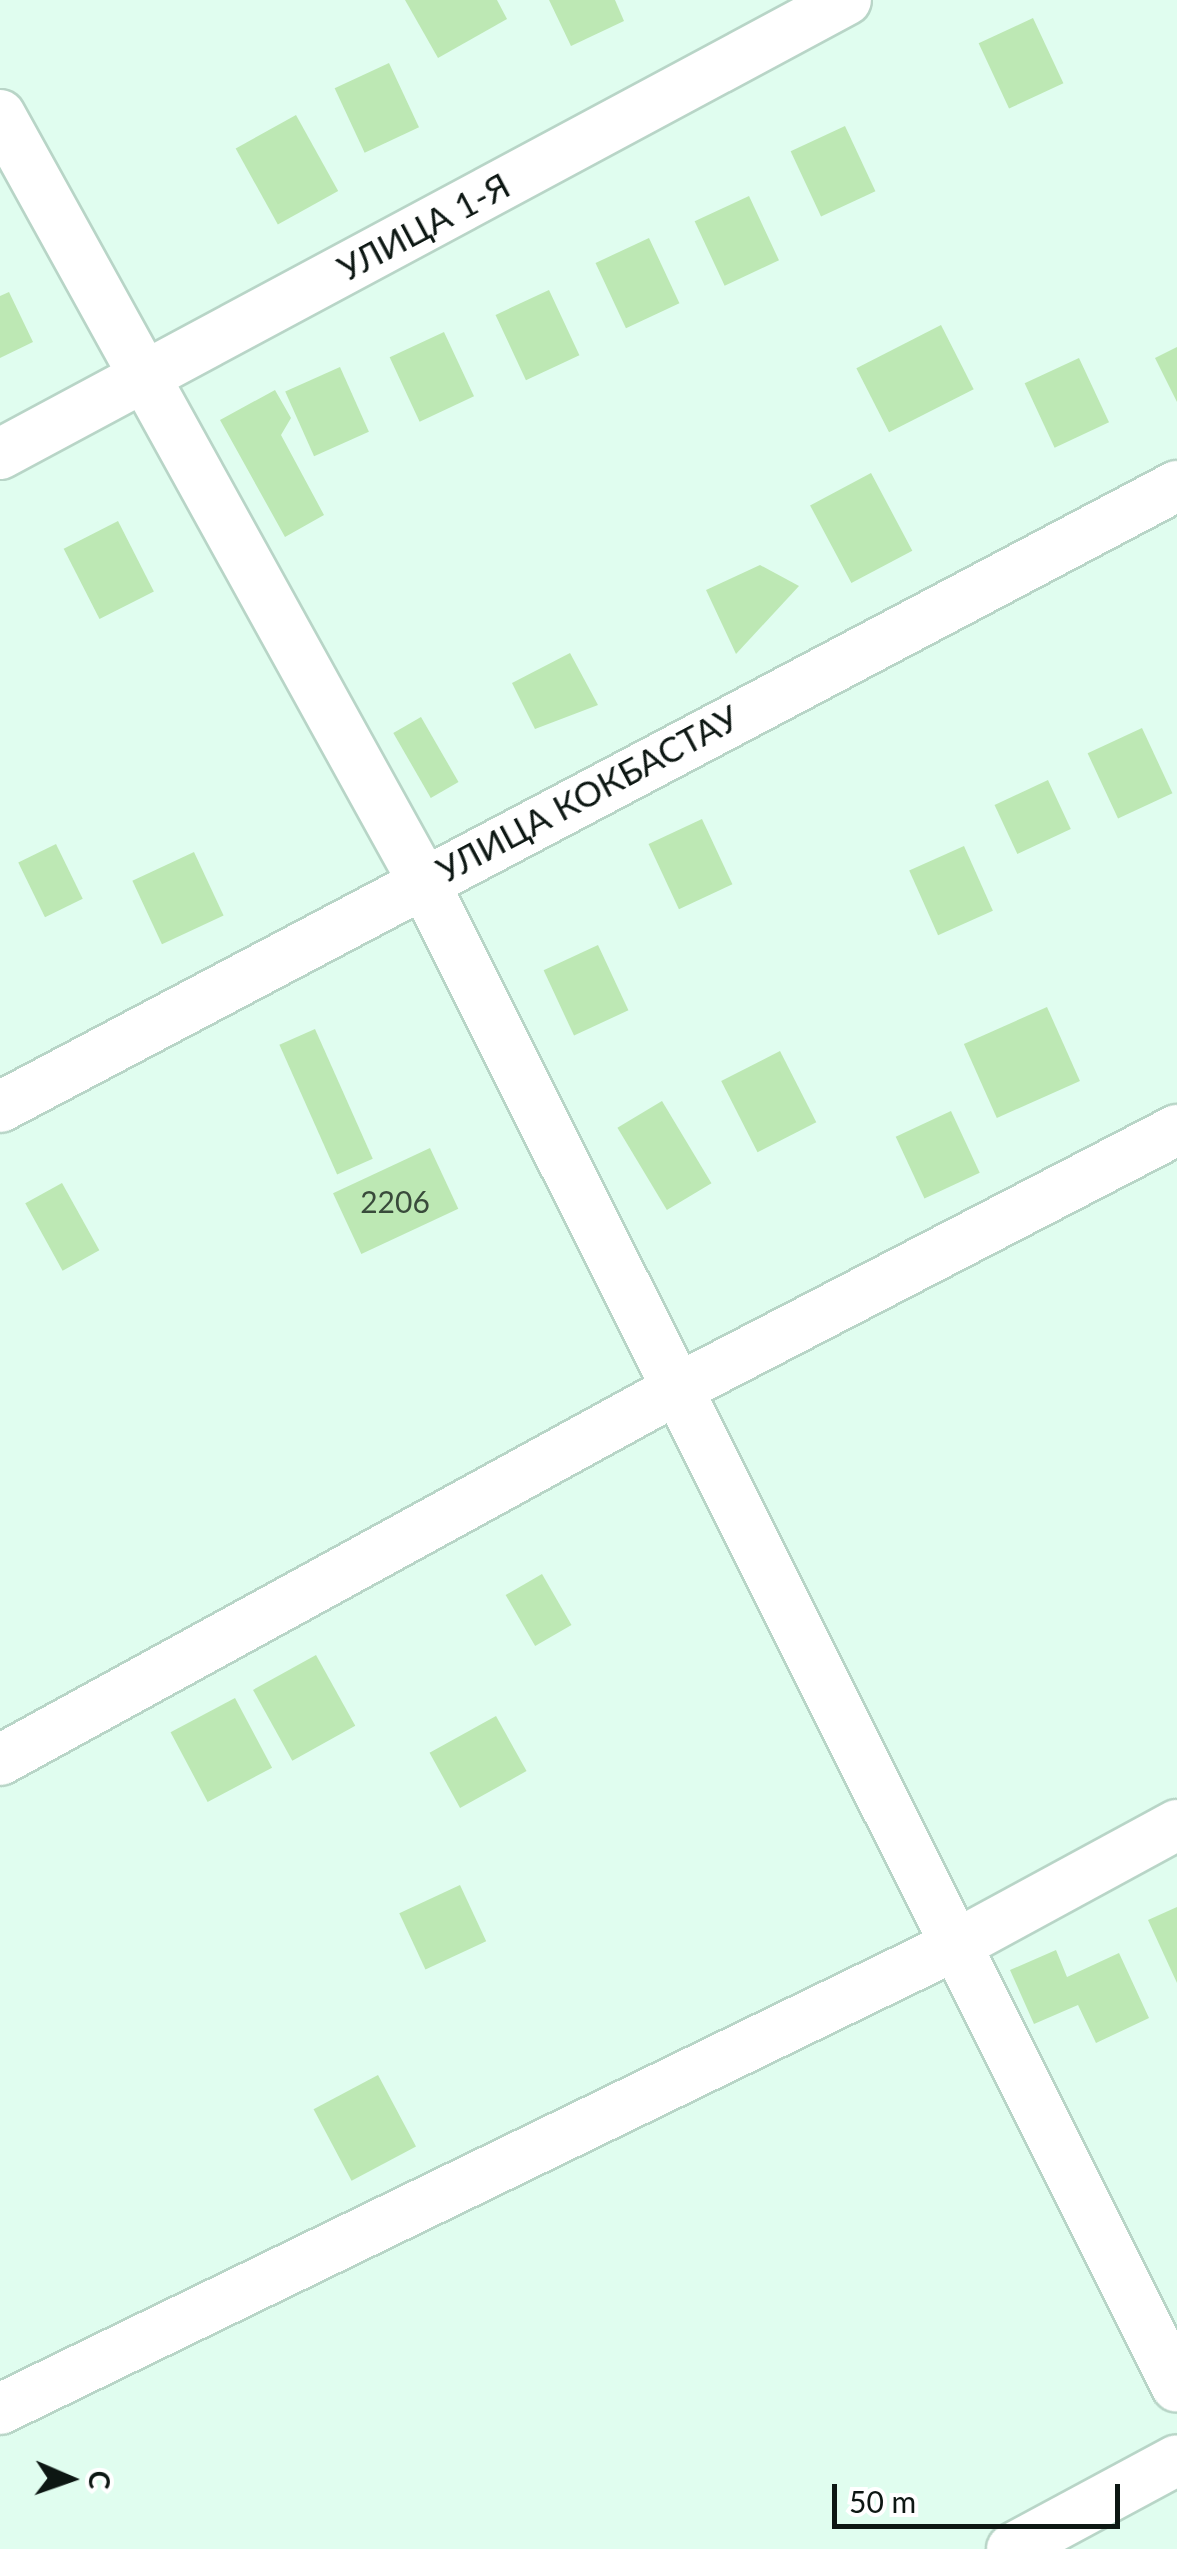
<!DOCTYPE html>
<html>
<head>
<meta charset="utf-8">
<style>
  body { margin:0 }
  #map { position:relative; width:1177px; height:2549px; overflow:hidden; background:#e0fdef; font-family:Lato,sans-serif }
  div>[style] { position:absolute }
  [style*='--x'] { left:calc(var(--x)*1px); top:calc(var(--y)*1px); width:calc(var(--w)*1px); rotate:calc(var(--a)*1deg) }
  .building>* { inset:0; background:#bde8b4; transform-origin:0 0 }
  .roads { filter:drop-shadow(2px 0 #b8d5c7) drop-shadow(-2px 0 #b8d5c7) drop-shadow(0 2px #b8d5c7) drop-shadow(0 -2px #b8d5c7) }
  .minor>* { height:50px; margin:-25px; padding:0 25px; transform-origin:25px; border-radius:25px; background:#fff }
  span { translate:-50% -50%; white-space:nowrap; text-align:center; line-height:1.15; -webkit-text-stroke:8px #fff; paint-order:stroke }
  .number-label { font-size:30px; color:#394b3b }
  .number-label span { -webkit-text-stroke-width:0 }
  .street-label { font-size:35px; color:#0d1713 }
  .north { position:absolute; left:20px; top:2429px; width:100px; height:100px; -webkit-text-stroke:8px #fff; paint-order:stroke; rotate:92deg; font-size:28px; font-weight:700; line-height:40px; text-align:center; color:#0d1713 }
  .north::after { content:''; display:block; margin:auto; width:35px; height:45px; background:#0d1713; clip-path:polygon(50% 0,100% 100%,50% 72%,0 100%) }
  .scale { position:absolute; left:832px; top:2484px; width:288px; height:45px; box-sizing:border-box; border:5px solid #0d1713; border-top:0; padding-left:12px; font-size:30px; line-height:35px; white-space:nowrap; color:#0d1713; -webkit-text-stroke:8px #fff; paint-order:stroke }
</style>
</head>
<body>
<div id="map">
  <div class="building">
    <i style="clip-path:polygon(405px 0,497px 0,507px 19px,438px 58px)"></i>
    <i style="clip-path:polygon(549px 0,615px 0,624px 21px,571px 46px)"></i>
    <i style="left:1033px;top:18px;width:72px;height:60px;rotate:65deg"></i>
    <i style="left:389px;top:63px;width:71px;height:60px;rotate:65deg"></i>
    <i style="left:296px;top:115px;width:87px;height:69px;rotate:61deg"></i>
    <i style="left:845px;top:126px;width:72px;height:60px;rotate:65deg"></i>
    <i style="left:749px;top:196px;width:71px;height:60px;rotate:65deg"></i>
    <i style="left:649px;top:238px;width:72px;height:59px;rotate:65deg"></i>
    <i style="left:549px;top:290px;width:72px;height:59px;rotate:65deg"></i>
    <i style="clip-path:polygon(9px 292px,33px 342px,0 358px,0 296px)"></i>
    <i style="left:941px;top:325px;width:72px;height:95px;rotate:63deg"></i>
    <i style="left:444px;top:332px;width:71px;height:60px;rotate:65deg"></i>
    <i style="clip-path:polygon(1177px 347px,1177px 402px,1155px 358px)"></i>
    <i style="left:1079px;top:358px;width:71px;height:60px;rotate:65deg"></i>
    <i style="left:340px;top:367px;width:71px;height:60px;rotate:66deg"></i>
    <i style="clip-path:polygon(275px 390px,291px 418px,281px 435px,324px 515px,285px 537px,220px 420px)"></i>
    <i style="left:871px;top:473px;width:88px;height:69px;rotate:62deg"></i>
    <i style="left:118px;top:521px;width:79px;height:61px;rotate:63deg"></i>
    <i style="clip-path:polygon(760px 565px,799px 586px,736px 654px,706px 590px)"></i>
    <i style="clip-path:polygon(570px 653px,598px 705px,535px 729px,512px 683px)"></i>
    <i style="left:421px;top:717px;width:75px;height:32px;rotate:60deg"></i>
    <i style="left:1142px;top:728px;width:72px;height:60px;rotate:65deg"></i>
    <i style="left:1048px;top:780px;width:54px;height:59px;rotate:65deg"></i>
    <i style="left:702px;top:819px;width:72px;height:59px;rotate:65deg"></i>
    <i style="left:56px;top:844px;width:61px;height:42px;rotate:64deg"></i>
    <i style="left:964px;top:846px;width:71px;height:60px;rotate:66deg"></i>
    <i style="left:194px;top:852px;width:70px;height:68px;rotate:65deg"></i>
    <i style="left:598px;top:945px;width:72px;height:60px;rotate:65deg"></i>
    <i style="left:1047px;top:1007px;width:81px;height:91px;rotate:66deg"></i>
    <i style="left:315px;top:1029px;width:142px;height:39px;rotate:66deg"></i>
    <i style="left:780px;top:1051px;width:80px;height:66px;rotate:63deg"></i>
    <i style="left:662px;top:1101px;width:96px;height:52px;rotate:59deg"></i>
    <i style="left:951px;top:1111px;width:68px;height:61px;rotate:65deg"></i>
    <i style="left:430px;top:1148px;width:67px;height:107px;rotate:65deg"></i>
    <i style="left:62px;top:1183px;width:77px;height:42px;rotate:61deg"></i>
    <i style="left:542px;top:1574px;width:59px;height:42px;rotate:60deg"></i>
    <i style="left:316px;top:1655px;width:81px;height:72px;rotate:61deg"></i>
    <i style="left:235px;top:1698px;width:79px;height:73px;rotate:62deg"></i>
    <i style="left:496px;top:1716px;width:63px;height:76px;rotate:61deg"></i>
    <i style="left:460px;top:1885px;width:62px;height:67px;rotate:65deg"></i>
    <i style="clip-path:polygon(1177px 1907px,1177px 1983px,1148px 1920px)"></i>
    <i style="clip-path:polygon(1056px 1950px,1067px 1977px,1119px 1953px,1149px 2018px,1096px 2043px,1078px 2005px,1034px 2024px,1010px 1970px)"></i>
    <i style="left:378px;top:2075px;width:81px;height:73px;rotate:62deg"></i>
  </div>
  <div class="roads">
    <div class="minor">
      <i style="--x:0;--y:115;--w:873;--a:61.09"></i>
      <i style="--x:422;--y:879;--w:1686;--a:63.4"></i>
      <i style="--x:0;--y:454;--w:960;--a:-28.22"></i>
      <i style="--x:0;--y:1107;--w:1331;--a:-27.82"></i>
      <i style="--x:0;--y:1760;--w:776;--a:-28.71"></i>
      <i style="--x:681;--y:1387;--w:559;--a:-27.39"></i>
      <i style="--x:0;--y:2409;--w:1060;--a:-25.89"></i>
      <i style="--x:954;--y:1946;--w:254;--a:-28.5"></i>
      <i style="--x:1012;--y:2549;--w:187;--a:-28.3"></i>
    </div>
  </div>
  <div class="number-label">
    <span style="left:395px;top:1201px">2206</span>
  </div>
  <div class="street-label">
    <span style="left:423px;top:226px;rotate:-28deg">УЛИЦА 1-Я</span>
    <span style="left:587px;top:793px;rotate:-28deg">УЛИЦА КОКБАСТАУ</span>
  </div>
  <div class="north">С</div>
  <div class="scale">50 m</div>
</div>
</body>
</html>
